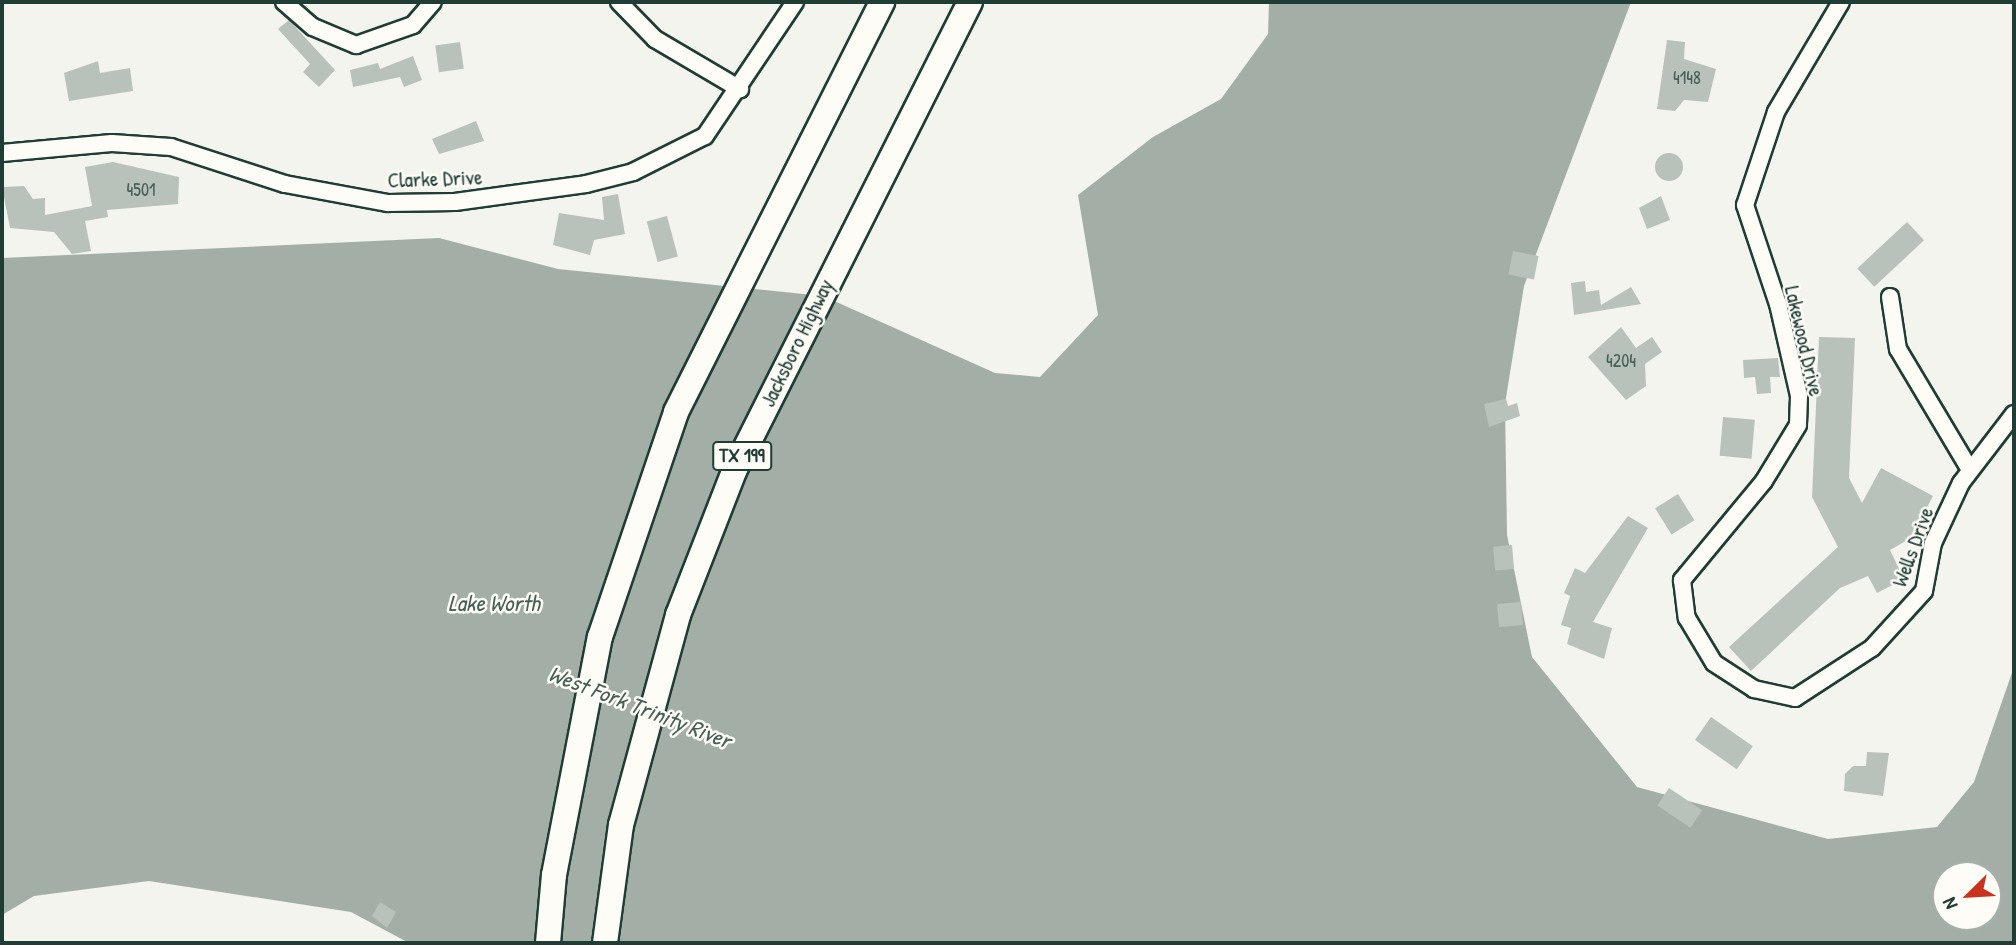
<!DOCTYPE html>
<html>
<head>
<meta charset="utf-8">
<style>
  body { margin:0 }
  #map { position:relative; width:2016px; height:945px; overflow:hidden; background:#f4f4ef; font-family:"Patrick Hand",sans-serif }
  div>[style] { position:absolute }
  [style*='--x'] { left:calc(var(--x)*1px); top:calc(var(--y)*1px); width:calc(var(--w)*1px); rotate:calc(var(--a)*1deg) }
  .water>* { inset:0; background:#a3aea7 }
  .building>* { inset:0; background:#b9c1bb; transform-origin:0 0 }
  .round { border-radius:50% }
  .roads { filter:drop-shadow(2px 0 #1f3d34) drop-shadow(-2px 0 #1f3d34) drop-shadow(0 2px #1f3d34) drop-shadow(0 -2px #1f3d34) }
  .minor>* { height:16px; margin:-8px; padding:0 8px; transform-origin:8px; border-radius:8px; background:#fdfcf7 }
  .highway>* { height:24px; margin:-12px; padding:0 12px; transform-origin:12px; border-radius:12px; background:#fdfcf7 }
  span { translate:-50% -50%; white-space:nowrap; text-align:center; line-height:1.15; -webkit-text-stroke:5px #fdfcf7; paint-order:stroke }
  .number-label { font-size:18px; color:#465e56 }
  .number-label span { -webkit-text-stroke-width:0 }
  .shield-label span { padding:2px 5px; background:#fdfcf7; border:2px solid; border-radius:5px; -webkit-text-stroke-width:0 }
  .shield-label { font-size:19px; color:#1f3d34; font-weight:700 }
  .street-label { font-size:21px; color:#1f3d34 }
  .water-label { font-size:23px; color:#475f56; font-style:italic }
  .frame { position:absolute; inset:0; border:4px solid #1f3d34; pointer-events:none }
  .north { position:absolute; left:1932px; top:861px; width:70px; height:70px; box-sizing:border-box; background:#fdfcf7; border:2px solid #a4b0a9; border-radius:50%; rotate:246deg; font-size:19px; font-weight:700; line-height:28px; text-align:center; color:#1f3d34 }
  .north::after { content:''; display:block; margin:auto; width:24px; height:32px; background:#c8321e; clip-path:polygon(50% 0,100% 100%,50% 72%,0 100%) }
</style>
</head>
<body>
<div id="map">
  <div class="water">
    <i style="clip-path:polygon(evenodd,1269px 2px,1631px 2px,1524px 286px,1505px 404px,1507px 535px,1532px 657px,1637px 787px,1828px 839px,1937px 827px,1974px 782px,2014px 667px,2014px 943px,409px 943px,351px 912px,149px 881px,34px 896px,2px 915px,2px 258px,439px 238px,558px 269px,823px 296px,995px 373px,1040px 377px,1098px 315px,1078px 195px,1153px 137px,1221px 99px,1268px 34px,1269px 2px,1946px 875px,1988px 875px,1988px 917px,1946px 917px,1946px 875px)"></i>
  </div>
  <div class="building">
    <i style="clip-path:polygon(289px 20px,335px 70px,319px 87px,303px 72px,310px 64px,278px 29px)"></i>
    <i style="clip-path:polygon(1667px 40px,1685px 42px,1684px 59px,1716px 69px,1708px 102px,1684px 100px,1675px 111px,1657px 109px)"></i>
    <i style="left:460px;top:42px;width:27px;height:25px;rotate:82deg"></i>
    <i style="clip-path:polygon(413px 56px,422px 80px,404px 87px,400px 77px,353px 87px,350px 70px,378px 63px,380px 69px)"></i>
    <i style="clip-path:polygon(98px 61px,100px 73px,130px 68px,133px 91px,69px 101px,64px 73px)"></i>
    <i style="clip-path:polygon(476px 121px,484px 141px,439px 154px,432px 139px)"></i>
    <i class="round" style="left:1655px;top:153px;width:28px;height:28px"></i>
    <i style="clip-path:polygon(113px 162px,179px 177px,178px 204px,107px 210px,108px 217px,85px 221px,91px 251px,72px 254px,54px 232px,10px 228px,2px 187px,24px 186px,33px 199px,45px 198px,45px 215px,92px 206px,85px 167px)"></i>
    <i style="clip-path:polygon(618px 194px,625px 234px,594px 240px,590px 255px,553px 245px,559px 213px,604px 220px,602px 197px)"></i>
    <i style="clip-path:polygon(1661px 196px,1670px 220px,1647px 229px,1639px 208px)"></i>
    <i style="left:667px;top:216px;width:42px;height:21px;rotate:75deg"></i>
    <i style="left:1907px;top:222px;width:25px;height:68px;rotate:47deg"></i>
    <i style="left:1513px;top:251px;width:26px;height:24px;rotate:11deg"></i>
    <i style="clip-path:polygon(1585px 281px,1586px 292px,1599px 290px,1601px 305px,1631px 287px,1641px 304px,1574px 315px,1571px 283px)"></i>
    <i style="clip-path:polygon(1621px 327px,1636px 348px,1652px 337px,1662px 352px,1645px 364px,1646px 386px,1626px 400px,1588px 357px)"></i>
    <i style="clip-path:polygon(1819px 337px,1855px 338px,1849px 478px,1862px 503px,1881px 468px,1933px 496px,1911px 538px,1890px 550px,1904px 579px,1877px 593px,1868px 576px,1840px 588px,1751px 671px,1729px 647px,1838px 547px,1812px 497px)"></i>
    <i style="clip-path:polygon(1778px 358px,1780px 377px,1770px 377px,1771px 393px,1757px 394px,1755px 377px,1744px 378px,1743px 360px)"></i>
    <i style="clip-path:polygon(1506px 399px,1508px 406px,1517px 403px,1520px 416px,1489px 427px,1484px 404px)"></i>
    <i style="left:1723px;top:417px;width:32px;height:39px;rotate:5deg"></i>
    <i style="left:1678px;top:494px;width:31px;height:27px;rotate:58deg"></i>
    <i style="clip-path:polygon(1628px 516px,1648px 528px,1593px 622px,1612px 628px,1604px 659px,1567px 644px,1571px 628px,1561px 625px,1570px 596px,1564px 593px,1575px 568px,1585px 573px)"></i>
    <i style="left:1512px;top:545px;width:24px;height:19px;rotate:85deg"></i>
    <i style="left:1521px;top:602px;width:23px;height:24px;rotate:85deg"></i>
    <i style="left:1711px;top:717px;width:51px;height:28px;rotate:35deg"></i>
    <i style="clip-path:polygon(1867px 752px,1889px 753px,1883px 796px,1844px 791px,1845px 774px,1853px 766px,1866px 766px)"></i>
    <i style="left:1669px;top:788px;width:40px;height:21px;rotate:34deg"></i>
    <i style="clip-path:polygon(380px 902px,396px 912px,387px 928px,372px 916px)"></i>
  </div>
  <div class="roads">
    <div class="minor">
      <i style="--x:284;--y:2;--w:38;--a:41"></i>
      <i style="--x:313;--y:27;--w:47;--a:22.7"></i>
      <i style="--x:356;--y:45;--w:60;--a:-19.3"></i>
      <i style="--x:413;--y:25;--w:30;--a:-49"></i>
      <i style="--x:619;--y:2;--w:52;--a:45.8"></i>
      <i style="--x:655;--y:39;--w:99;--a:30.5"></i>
      <i style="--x:1841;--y:2;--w:128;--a:120.6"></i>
      <i style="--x:1776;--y:112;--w:98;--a:108.4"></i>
      <i style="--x:1745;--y:205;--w:104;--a:71.6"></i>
      <i style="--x:1778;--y:304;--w:94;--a:77.1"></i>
      <i style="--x:1799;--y:396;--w:29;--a:92"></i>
      <i style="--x:1798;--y:425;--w:66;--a:121.3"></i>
      <i style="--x:1764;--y:481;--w:129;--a:129.6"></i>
      <i style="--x:1682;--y:580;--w:38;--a:83"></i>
      <i style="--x:1687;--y:618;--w:52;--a:59"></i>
      <i style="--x:1714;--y:663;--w:48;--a:33"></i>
      <i style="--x:1754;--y:689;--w:42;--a:12.4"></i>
      <i style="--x:1795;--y:698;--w:92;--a:-33"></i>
      <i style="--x:1872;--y:648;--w:77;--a:-47.6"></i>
      <i style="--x:1924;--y:591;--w:49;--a:-79.4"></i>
      <i style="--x:1933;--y:543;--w:66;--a:-65"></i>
      <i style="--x:1961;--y:483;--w:87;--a:-52.5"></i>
      <i style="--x:2;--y:153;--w:110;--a:-5.2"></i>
      <i style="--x:112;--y:143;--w:59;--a:3.9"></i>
      <i style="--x:171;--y:147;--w:120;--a:18"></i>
      <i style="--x:285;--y:184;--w:105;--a:10.5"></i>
      <i style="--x:388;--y:203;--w:67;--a:-0.9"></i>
      <i style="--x:455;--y:202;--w:132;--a:-7.8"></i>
      <i style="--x:586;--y:184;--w:49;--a:-14.3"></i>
      <i style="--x:633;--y:172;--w:80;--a:-26.6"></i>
      <i style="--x:705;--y:136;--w:161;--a:-56.1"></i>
      <i style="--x:1890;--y:297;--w:53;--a:81.3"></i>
      <i style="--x:1898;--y:349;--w:141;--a:59.2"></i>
    </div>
    <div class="highway">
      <i style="--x:548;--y:943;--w:68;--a:-85"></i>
      <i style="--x:554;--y:875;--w:242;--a:-79.1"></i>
      <i style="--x:600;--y:637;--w:237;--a:-71.3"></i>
      <i style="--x:676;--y:412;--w:459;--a:-63.3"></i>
      <i style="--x:605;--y:943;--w:119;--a:-82.3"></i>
      <i style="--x:621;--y:825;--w:218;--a:-74.8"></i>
      <i style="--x:678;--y:615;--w:155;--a:-68.7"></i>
      <i style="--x:734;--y:471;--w:525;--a:-63.29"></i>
    </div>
  </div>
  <div class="number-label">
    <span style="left:1687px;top:78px">4148</span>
    <span style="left:141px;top:190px">4501</span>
    <span style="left:1621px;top:361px">4204</span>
  </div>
  <div class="shield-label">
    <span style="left:742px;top:456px">TX 199</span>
  </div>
  <div class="street-label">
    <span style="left:435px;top:179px;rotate:-2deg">Clarke Drive</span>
    <span style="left:1804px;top:341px;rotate:77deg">Lakewood Drive</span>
    <span style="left:797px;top:343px;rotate:-64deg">Jacksboro Highway</span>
    <span style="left:1913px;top:547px;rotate:-70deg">Wells Drive</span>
  </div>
  <div class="water-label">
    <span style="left:494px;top:603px">Lake Worth</span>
    <span style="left:640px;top:707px;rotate:21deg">West Fork Trinity River</span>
  </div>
  <div class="frame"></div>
  <div class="north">N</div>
</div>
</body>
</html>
